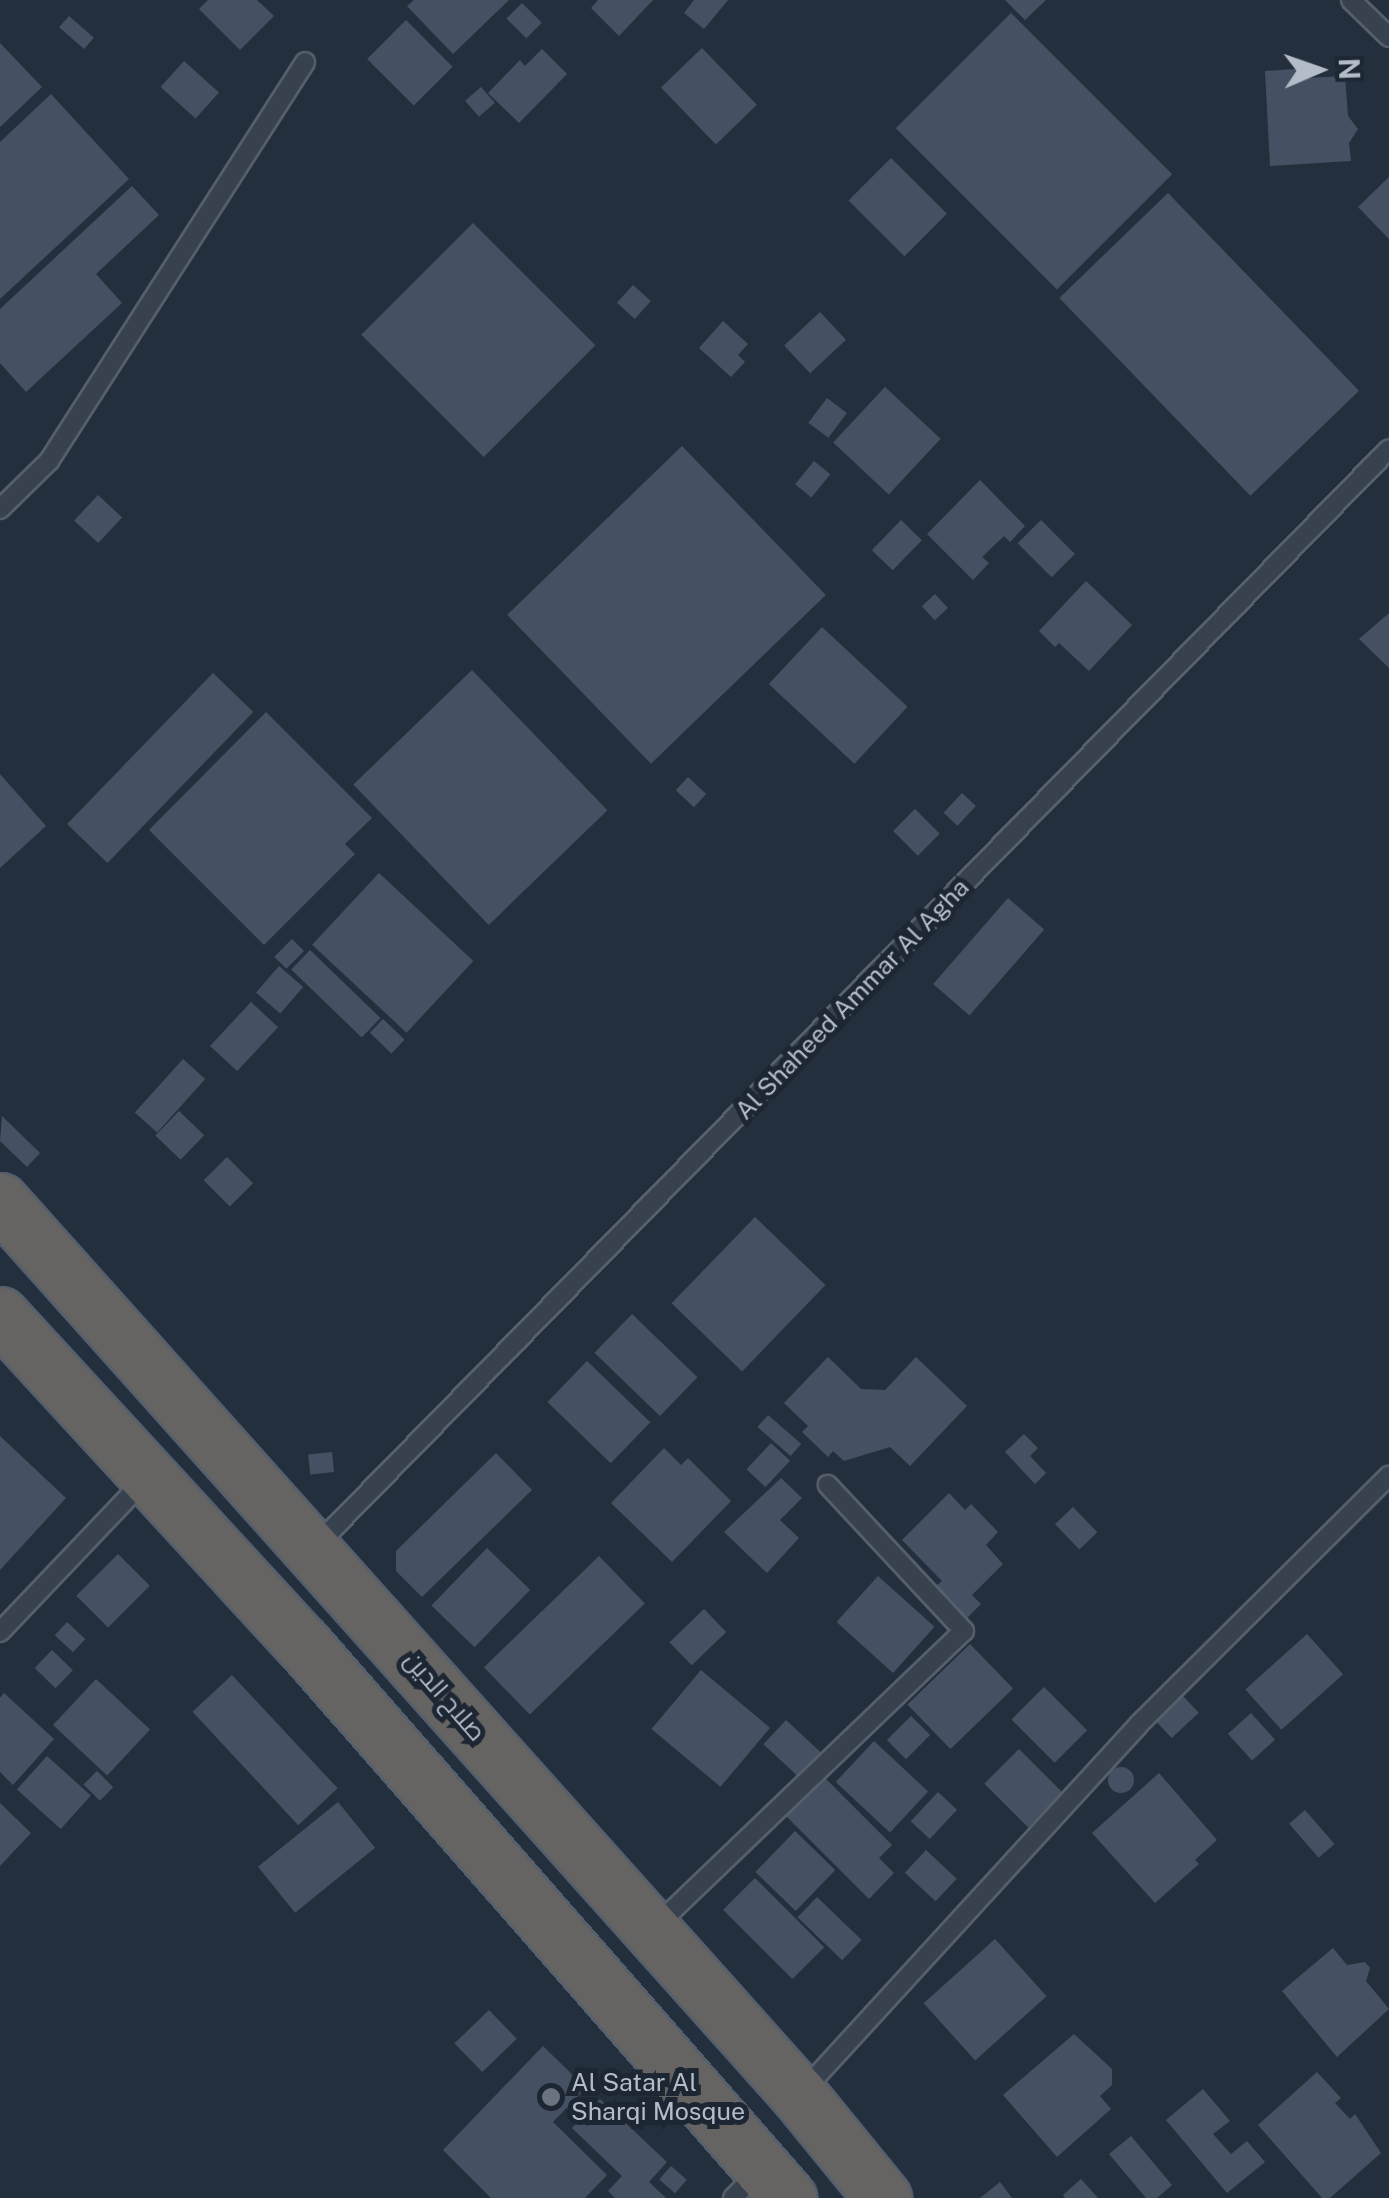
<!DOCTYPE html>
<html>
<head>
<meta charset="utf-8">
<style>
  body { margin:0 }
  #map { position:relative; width:1389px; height:2198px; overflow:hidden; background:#242f3e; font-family:"Public Sans",Cairo,sans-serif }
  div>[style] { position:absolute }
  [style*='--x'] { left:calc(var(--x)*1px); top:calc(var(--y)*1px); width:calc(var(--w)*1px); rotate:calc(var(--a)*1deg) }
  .building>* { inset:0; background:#455162; transform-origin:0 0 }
  .round { border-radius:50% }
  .roads { filter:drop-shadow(2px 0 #565f6c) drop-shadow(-2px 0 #565f6c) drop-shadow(0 2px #565f6c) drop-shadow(0 -2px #565f6c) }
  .service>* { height:18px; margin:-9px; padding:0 9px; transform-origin:9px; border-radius:9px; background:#38414e }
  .trunk>* { height:55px; margin:-27.5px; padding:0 27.5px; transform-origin:27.5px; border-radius:27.5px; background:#656462 }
  .dots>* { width:28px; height:28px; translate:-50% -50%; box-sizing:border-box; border:5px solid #1d2633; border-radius:50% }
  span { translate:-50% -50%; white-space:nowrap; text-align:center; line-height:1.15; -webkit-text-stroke:10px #1d2633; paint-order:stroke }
  .street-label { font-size:25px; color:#b4bcc9 }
  .poi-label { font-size:25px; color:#b4bcc9 }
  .left { translate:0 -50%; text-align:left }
  .north { position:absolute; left:1269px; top:20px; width:100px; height:100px; -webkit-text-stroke:8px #1d2633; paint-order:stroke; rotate:88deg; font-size:28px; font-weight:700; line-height:40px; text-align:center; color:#b4bcc9 }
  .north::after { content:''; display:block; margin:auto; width:35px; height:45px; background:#b4bcc9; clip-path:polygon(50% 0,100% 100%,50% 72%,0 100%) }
</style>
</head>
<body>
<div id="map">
  <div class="building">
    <i style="clip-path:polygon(208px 0,257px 0,274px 16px,240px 50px,199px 9px)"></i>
    <i style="clip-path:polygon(414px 0,509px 0,453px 54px,407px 6px)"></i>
    <i style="clip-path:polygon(598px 0,653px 0,619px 36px,591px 8px)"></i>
    <i style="clip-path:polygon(694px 0,728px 0,704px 29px,684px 13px)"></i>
    <i style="clip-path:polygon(1005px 0,1046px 0,1025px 20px)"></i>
    <i style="left:522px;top:3px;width:28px;height:22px;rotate:45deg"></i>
    <i style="left:1011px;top:13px;width:228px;height:163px;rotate:45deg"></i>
    <i style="left:69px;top:16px;width:33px;height:15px;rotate:41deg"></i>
    <i style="left:406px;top:20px;width:66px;height:55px;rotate:45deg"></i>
    <i style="clip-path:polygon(0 43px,42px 87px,0 127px)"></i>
    <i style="left:702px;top:48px;width:79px;height:57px;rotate:46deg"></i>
    <i style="clip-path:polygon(542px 49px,567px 74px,519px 123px,488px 93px,520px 60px,525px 66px)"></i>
    <i style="left:184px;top:61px;width:47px;height:35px;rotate:42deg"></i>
    <i style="clip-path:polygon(1309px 68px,1309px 78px,1345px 76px,1348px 116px,1358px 129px,1349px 143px,1351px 161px,1270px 166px,1265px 71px)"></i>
    <i style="left:481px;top:87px;width:21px;height:21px;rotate:49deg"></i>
    <i style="clip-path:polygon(51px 94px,129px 179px,0 299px,0 142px)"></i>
    <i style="left:891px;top:158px;width:79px;height:60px;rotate:45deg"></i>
    <i style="clip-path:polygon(1389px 177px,1389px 239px,1358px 207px)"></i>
    <i style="clip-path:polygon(132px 186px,159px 215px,96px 274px,122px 303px,26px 392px,0 363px,0 309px)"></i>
    <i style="left:1168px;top:193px;width:275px;height:151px;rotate:46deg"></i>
    <i style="left:473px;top:223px;width:173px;height:158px;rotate:45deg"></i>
    <i style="left:633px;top:285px;width:24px;height:24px;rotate:42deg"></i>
    <i style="left:820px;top:312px;width:38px;height:49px;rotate:47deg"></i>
    <i style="clip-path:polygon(723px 321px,748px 344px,738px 355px,745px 362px,731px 377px,699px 348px)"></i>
    <i style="left:885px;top:387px;width:76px;height:76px;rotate:43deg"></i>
    <i style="left:827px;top:398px;width:25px;height:31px;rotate:37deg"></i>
    <i style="left:682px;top:446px;width:207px;height:243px;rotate:46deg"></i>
    <i style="left:814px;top:461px;width:21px;height:30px;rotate:39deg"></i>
    <i style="clip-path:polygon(980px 480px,1025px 526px,1010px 542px,1004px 536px,982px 557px,989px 563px,973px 580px,927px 534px)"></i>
    <i style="left:98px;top:495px;width:33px;height:35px;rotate:43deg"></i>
    <i style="left:901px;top:520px;width:29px;height:42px;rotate:44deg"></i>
    <i style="left:1041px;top:520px;width:48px;height:33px;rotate:45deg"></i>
    <i style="clip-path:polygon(1086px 581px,1132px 625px,1089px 671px,1059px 643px,1055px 647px,1039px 631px)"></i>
    <i style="left:935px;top:594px;width:19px;height:18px;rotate:47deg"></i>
    <i style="clip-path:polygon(1389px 613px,1389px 668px,1359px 639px)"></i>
    <i style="left:822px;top:627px;width:117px;height:78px;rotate:43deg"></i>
    <i style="left:472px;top:670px;width:195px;height:165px;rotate:46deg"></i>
    <i style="left:213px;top:673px;width:56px;height:210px;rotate:44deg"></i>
    <i style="clip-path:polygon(266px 712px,372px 818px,345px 844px,355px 854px,264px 945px,149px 830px)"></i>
    <i style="clip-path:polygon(0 774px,46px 826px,0 868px)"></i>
    <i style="left:688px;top:777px;width:25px;height:18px;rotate:43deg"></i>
    <i style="left:962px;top:793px;width:19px;height:27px;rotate:43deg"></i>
    <i style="left:915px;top:809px;width:35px;height:31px;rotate:45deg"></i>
    <i style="left:379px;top:873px;width:129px;height:98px;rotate:43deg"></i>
    <i style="left:1008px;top:898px;width:48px;height:114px;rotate:41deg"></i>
    <i style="left:292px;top:939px;width:17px;height:25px;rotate:45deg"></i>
    <i style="left:310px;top:950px;width:98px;height:27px;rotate:44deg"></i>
    <i style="left:279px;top:966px;width:32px;height:35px;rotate:41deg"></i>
    <i style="left:251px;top:1002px;width:37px;height:60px;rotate:43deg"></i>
    <i style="left:383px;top:1019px;width:30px;height:19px;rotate:44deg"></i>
    <i style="left:183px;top:1059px;width:30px;height:72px;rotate:42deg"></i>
    <i style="left:179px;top:1111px;width:35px;height:34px;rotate:44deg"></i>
    <i style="clip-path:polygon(2px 1116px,40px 1153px,27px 1167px,0 1141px)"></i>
    <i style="left:227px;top:1157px;width:37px;height:33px;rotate:45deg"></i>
    <i style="left:755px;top:1217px;width:98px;height:120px;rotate:44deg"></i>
    <i style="left:632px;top:1314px;width:91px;height:54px;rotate:44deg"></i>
    <i style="clip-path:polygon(828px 1357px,861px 1389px,885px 1390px,916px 1357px,967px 1406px,910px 1466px,890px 1447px,844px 1461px,833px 1451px,828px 1457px,802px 1432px,808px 1426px,784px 1403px)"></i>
    <i style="left:587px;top:1361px;width:88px;height:57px;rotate:44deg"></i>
    <i style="left:768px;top:1415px;width:44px;height:16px;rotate:41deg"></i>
    <i style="clip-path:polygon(1024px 1434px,1038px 1448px,1030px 1456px,1046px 1473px,1035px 1484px,1005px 1452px)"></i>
    <i style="clip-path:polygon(0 1436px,66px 1498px,0 1570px)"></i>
    <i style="left:771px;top:1443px;width:26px;height:36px;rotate:43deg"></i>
    <i style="clip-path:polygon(664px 1448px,681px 1465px,688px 1458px,731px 1501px,672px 1562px,611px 1503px)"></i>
    <i style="left:332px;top:1452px;width:20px;height:24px;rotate:84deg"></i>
    <i style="clip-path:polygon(496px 1453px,532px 1490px,422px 1597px,396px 1571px,396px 1551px)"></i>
    <i style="clip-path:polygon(781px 1478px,802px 1498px,780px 1520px,799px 1538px,767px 1573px,724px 1532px)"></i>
    <i style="clip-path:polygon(949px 1493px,965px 1510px,971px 1504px,998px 1532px,986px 1545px,1003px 1564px,972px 1595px,981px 1604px,966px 1619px,935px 1587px,942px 1581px,902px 1540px)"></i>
    <i style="left:1073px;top:1507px;width:35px;height:25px;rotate:46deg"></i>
    <i style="left:487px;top:1548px;width:60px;height:80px;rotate:44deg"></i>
    <i style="left:118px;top:1554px;width:45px;height:59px;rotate:45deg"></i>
    <i style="left:599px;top:1556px;width:66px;height:160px;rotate:46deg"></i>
    <i style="left:878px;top:1576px;width:76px;height:62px;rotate:42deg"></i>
    <i style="left:704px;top:1609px;width:32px;height:48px;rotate:46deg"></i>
    <i style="left:67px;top:1622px;width:25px;height:18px;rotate:43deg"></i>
    <i style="left:1307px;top:1634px;width:54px;height:83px;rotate:48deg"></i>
    <i style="left:970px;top:1644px;width:62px;height:87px;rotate:46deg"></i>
    <i style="left:52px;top:1650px;width:29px;height:25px;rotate:44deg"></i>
    <i style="left:701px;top:1670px;width:90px;height:77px;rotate:40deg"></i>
    <i style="left:232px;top:1675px;width:155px;height:54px;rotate:47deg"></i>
    <i style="left:96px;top:1679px;width:74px;height:63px;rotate:43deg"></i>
    <i style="left:1044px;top:1687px;width:61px;height:46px;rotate:45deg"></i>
    <i style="clip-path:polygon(4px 1693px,54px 1739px,13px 1785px,0 1772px,0 1698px)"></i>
    <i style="left:1183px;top:1696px;width:23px;height:37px;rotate:47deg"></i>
    <i style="left:1251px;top:1713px;width:36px;height:31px;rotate:48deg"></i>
    <i style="left:911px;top:1716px;width:27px;height:34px;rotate:45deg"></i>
    <i style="left:786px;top:1720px;width:50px;height:33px;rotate:43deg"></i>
    <i style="left:874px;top:1741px;width:74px;height:56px;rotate:43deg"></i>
    <i style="left:1019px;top:1749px;width:62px;height:49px;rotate:45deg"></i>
    <i style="left:47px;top:1756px;width:59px;height:45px;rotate:42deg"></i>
    <i class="round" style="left:1108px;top:1767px;width:26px;height:26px"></i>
    <i style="left:97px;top:1771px;width:23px;height:19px;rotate:45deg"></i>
    <i style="clip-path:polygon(1159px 1773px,1217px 1840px,1195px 1860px,1199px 1864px,1155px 1903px,1092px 1833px)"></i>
    <i style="clip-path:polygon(821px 1774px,892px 1845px,879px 1858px,894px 1873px,869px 1899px,783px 1813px)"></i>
    <i style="left:938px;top:1792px;width:26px;height:40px;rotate:43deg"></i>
    <i style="left:338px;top:1802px;width:59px;height:103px;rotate:51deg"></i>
    <i style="clip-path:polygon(0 1803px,31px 1833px,0 1866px)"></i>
    <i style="left:1305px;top:1810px;width:45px;height:21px;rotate:49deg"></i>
    <i style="left:795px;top:1831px;width:56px;height:57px;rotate:44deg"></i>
    <i style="left:926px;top:1850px;width:42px;height:31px;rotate:43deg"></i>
    <i style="left:755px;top:1878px;width:98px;height:45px;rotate:45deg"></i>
    <i style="left:817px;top:1897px;width:62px;height:28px;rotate:44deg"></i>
    <i style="left:995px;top:1939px;width:77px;height:96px;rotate:48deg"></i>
    <i style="clip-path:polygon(1333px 1948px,1347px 1965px,1365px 1962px,1370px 1968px,1366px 1981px,1389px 2009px,1337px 2057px,1282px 1991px)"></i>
    <i style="left:489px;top:2010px;width:40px;height:48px;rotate:46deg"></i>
    <i style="clip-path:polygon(1074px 2034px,1112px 2069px,1112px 2085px,1100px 2096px,1111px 2109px,1057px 2157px,1003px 2095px)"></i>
    <i style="clip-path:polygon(543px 2046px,586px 2088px,553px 2122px,607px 2175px,585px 2198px,491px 2198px,443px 2150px)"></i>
    <i style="clip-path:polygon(1317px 2072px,1341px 2098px,1335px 2103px,1350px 2119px,1355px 2114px,1381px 2153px,1330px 2198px,1322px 2198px,1258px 2125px)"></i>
    <i style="clip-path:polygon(1203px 2089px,1230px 2121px,1213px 2134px,1231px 2154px,1247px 2141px,1265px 2162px,1227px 2193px,1166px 2120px)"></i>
    <i style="clip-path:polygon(600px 2099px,667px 2162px,649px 2182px,666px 2198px,615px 2198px,608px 2191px,622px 2176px,572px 2128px)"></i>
    <i style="clip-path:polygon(1131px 2136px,1172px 2185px,1157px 2198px,1146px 2198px,1109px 2154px)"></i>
    <i style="left:671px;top:2166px;width:21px;height:18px;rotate:41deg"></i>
    <i style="clip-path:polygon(1081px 2179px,1098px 2198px,1065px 2198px,1063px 2195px)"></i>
    <i style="clip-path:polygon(1000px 2182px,1012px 2198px,980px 2198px)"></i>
  </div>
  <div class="roads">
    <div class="service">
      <i style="--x:1351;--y:0;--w:53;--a:44.2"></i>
      <i style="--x:0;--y:509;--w:69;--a:-44.4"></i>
      <i style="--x:49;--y:461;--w:474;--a:-57.3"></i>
      <i style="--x:314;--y:1548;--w:1537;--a:-45.63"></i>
      <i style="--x:0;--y:1632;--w:207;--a:-46.4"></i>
      <i style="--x:655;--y:1927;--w:428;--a:-43.8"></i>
      <i style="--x:964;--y:1631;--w:200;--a:-133"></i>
      <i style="--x:803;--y:2091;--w:496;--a:-47.5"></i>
      <i style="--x:1138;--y:1725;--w:354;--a:-44.8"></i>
      <i style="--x:733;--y:2198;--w:37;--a:-45"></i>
    </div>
    <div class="trunk">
      <i style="--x:0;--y:1201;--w:1199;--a:48.21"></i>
      <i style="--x:799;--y:2095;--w:133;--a:50.8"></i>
      <i style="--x:0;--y:1315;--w:446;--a:47.4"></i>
      <i style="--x:302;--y:1643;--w:738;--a:48.79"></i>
    </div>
  </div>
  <div class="dots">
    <i style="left:551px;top:2097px;background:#6b7280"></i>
  </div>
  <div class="street-label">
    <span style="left:852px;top:999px;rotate:-46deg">Al Shaheed Ammar Al Agha</span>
    <span style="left:445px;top:1696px;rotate:49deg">صلاح الدين</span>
  </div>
  <div class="poi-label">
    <span class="left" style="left:571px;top:2097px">Al Satar Al<br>Sharqi Mosque</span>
  </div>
  <div class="north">N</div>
</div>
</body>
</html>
